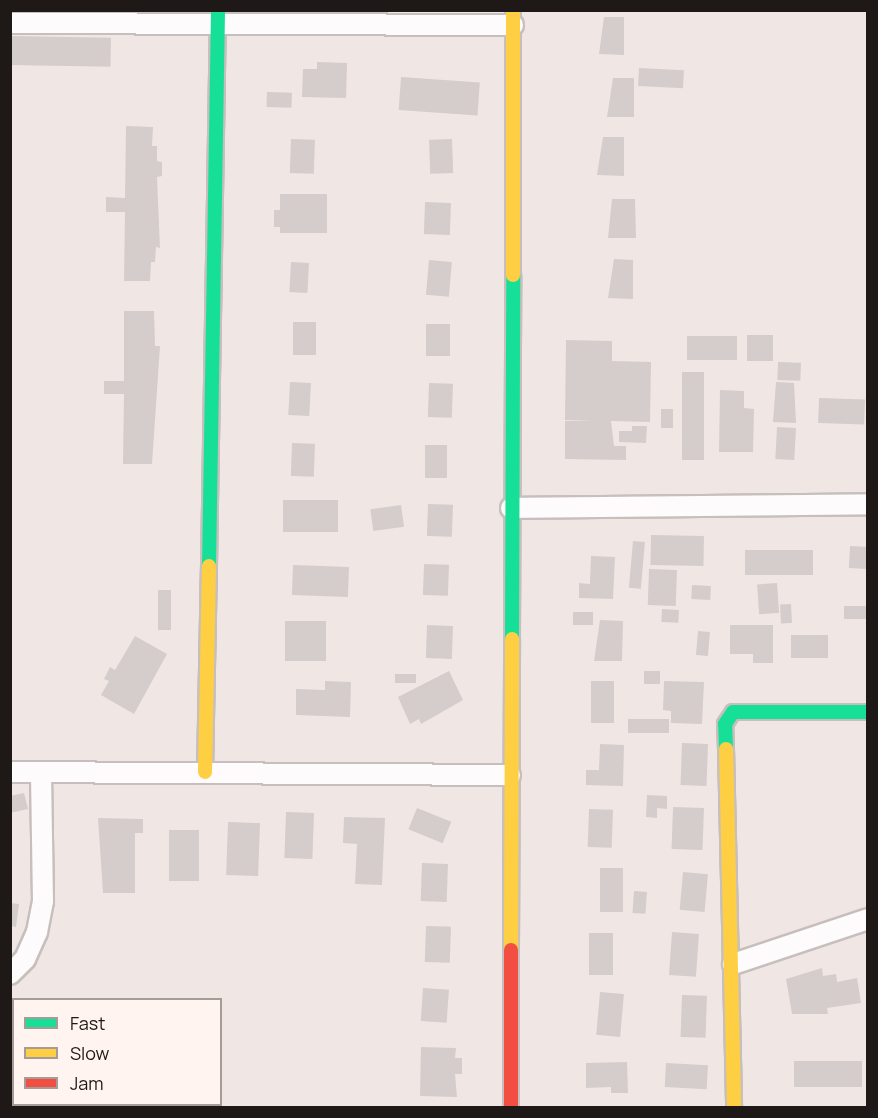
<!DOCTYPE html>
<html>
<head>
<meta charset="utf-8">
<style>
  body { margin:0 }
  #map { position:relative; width:878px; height:1118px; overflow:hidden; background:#f0e7e4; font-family:Manrope,sans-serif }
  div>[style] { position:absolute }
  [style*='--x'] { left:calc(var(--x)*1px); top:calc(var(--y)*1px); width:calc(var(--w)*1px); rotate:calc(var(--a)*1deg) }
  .building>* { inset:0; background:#d5cdcb; transform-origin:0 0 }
  .roads { filter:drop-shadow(2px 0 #c7bfbd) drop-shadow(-2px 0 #c7bfbd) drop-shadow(0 2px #c7bfbd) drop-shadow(0 -2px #c7bfbd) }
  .street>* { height:20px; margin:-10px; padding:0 10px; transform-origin:10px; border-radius:10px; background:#fdfbfb }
  .fast>* { height:14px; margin:-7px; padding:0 7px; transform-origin:7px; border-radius:7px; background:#16e098 }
  .slow>* { height:14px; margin:-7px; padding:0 7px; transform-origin:7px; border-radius:7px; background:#ffcf43 }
  .jam>* { height:14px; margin:-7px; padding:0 7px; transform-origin:7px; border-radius:7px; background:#f24e42 }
  span { translate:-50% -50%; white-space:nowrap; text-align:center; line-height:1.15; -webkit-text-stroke:6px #fff4f0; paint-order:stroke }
  .frame { position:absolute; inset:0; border:12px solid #1e1816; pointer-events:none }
  .legend { position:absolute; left:12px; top:998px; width:210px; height:108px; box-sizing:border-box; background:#fff4f0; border:2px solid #a59c99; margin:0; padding:8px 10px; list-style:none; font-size:18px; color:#1e1816 }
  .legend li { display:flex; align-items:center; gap:12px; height:30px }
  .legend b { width:30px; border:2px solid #a59c99 }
</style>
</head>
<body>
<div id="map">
  <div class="building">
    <i style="clip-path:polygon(604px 17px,624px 17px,624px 55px,599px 54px)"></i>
    <i style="left:10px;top:36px;width:101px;height:29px;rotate:1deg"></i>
    <i style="clip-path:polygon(317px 62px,347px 63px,346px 98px,302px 97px,303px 69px,317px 69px)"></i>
    <i style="left:639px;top:68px;width:45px;height:18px;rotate:3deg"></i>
    <i style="left:401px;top:77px;width:79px;height:33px;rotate:4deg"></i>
    <i style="clip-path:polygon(613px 78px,634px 78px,634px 117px,607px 117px)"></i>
    <i style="left:267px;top:92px;width:25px;height:15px;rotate:2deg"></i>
    <i style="clip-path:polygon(126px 126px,153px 127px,152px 146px,157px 146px,157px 161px,162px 162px,162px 176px,157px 177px,160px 248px,156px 247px,155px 262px,151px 262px,150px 281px,124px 281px,125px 212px,106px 212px,106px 197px,125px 198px)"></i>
    <i style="clip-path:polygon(603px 137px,624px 137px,624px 176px,597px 175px)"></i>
    <i style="left:291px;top:139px;width:24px;height:34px;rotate:2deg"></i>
    <i style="left:452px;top:139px;width:34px;height:23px;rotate:88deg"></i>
    <i style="clip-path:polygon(280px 194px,327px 194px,327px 233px,280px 233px,280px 227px,274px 227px,274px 210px,280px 210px)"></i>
    <i style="clip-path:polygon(612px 199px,635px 199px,636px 238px,608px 238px)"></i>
    <i style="left:425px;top:202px;width:26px;height:32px;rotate:2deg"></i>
    <i style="clip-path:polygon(614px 259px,633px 260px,633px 299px,608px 298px)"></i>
    <i style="left:429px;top:260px;width:23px;height:35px;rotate:5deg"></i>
    <i style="left:291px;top:262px;width:18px;height:30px;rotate:3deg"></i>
    <i style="clip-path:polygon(124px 311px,154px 311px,155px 346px,160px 346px,152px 464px,123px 464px,124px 394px,104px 394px,104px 381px,124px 381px)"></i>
    <i style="left:293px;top:322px;width:23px;height:33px"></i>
    <i style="left:426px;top:324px;width:24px;height:32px"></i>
    <i style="left:747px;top:335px;width:26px;height:26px"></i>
    <i style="left:737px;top:336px;width:24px;height:50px;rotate:90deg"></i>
    <i style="clip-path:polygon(566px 340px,612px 341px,612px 361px,651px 362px,650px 422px,611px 421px,614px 446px,626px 446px,626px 460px,565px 459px,565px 421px,594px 420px,565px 420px)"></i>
    <i style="left:778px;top:362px;width:23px;height:18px;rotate:2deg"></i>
    <i style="left:682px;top:372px;width:22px;height:88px"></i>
    <i style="left:290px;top:382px;width:21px;height:33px;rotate:3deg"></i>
    <i style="clip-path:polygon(776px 382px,794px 383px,796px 423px,773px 422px)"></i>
    <i style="left:429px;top:383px;width:24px;height:34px;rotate:2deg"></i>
    <i style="clip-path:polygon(720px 390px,744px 391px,744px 408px,754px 409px,753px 452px,719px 452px)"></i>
    <i style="left:819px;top:398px;width:46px;height:25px;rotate:2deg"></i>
    <i style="left:661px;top:409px;width:12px;height:19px"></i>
    <i style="clip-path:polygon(632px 426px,647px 426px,646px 443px,619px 442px,619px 431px,632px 431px)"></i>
    <i style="left:777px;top:427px;width:19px;height:32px;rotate:3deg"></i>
    <i style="left:292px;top:443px;width:23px;height:33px;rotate:2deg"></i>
    <i style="left:425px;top:445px;width:22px;height:33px"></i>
    <i style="left:338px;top:500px;width:32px;height:55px;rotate:90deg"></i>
    <i style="left:428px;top:504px;width:25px;height:32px;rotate:2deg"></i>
    <i style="left:401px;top:505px;width:22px;height:31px;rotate:82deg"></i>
    <i style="left:651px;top:535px;width:53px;height:30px;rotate:1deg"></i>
    <i style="left:633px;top:541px;width:12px;height:47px;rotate:5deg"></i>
    <i style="left:850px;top:546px;width:18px;height:22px;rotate:3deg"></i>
    <i style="left:745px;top:550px;width:68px;height:25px"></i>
    <i style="clip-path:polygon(591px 556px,615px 557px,613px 599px,579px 598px,579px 583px,590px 584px)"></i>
    <i style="left:424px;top:564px;width:25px;height:31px;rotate:2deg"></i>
    <i style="left:293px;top:565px;width:56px;height:30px;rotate:2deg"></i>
    <i style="left:649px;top:569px;width:28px;height:36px;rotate:2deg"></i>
    <i style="left:777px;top:583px;width:30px;height:20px;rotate:86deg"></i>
    <i style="left:692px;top:585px;width:19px;height:14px;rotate:3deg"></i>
    <i style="left:158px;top:590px;width:13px;height:40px"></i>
    <i style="left:791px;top:604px;width:19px;height:11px;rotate:87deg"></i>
    <i style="left:844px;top:606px;width:24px;height:13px"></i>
    <i style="left:662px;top:609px;width:17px;height:13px;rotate:3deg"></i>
    <i style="left:573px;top:612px;width:20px;height:13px"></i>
    <i style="clip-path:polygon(600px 620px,623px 621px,622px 661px,594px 661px)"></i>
    <i style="left:326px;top:621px;width:40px;height:41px;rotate:90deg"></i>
    <i style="left:427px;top:625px;width:26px;height:33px;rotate:2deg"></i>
    <i style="clip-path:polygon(730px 625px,773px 625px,773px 663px,753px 663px,753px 654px,730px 654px)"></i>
    <i style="left:698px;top:631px;width:12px;height:24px;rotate:5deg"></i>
    <i style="left:791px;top:635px;width:37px;height:23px"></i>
    <i style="clip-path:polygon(135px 636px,167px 654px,134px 714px,101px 695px,109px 681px,104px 679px,110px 667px,115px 670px)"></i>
    <i style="clip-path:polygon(449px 671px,463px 700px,421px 724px,419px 719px,410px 724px,398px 697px)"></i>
    <i style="left:644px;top:671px;width:16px;height:13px"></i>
    <i style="left:416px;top:674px;width:9px;height:21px;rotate:90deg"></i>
    <i style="clip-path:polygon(325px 681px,351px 682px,350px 717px,296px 715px,296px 689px,325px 690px)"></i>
    <i style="left:591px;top:681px;width:23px;height:42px"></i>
    <i style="clip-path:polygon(664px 681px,704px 682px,702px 724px,671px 723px,671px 711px,663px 710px)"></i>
    <i style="left:628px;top:719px;width:41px;height:14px"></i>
    <i style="left:682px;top:743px;width:26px;height:42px;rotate:2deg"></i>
    <i style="clip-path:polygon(600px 744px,624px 745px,623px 786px,586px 785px,586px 770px,599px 770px)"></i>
    <i style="clip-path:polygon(24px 793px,28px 809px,10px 813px,10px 796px)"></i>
    <i style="clip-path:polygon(647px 795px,667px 796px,667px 809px,657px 808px,657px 818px,646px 817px)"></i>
    <i style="left:673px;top:807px;width:31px;height:42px;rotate:2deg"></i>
    <i style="left:417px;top:808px;width:37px;height:23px;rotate:22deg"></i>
    <i style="left:589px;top:809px;width:24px;height:38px;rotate:2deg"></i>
    <i style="left:286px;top:812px;width:28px;height:46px;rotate:2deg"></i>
    <i style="clip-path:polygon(344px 817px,385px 818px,382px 885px,355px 884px,357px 844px,343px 843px)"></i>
    <i style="clip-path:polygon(98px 818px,143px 819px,143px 833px,135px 833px,135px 893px,103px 893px)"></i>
    <i style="left:228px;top:822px;width:32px;height:53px;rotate:2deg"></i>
    <i style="left:169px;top:830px;width:30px;height:51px"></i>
    <i style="left:422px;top:863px;width:26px;height:38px;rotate:2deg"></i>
    <i style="left:600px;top:868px;width:23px;height:44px"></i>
    <i style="left:683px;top:872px;width:25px;height:38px;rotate:5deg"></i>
    <i style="left:634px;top:891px;width:13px;height:22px;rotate:4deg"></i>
    <i style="clip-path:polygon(10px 903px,19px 904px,16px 927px,10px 926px)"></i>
    <i style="left:426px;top:926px;width:25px;height:36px;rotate:2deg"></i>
    <i style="left:672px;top:932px;width:27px;height:43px;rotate:4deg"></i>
    <i style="left:589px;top:933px;width:24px;height:42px"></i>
    <i style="clip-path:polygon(822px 968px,823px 976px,836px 974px,837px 982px,857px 978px,861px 1003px,827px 1008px,828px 1014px,792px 1014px,786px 979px)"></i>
    <i style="left:423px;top:988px;width:26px;height:33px;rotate:4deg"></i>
    <i style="left:600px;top:992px;width:24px;height:43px;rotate:5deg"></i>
    <i style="left:682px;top:995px;width:25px;height:42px;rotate:2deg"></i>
    <i style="clip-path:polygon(421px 1047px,456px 1048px,455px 1058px,462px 1058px,462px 1074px,455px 1074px,457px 1097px,420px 1096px)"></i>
    <i style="left:794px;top:1061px;width:68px;height:26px"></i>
    <i style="clip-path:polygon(627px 1062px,628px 1093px,611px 1093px,611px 1087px,586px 1088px,586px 1063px)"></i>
    <i style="left:666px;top:1063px;width:42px;height:24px;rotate:3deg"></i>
  </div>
  <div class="roads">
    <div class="street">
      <i style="--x:10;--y:23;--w:503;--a:0.23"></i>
      <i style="--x:511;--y:508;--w:357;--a:-0.6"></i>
      <i style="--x:10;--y:772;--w:500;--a:0.34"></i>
      <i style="--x:733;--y:964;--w:142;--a:-18.4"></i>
      <i style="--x:10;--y:974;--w:21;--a:-45"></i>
      <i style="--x:25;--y:959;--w:30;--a:-66"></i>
      <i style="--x:37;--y:932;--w:32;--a:-79"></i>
      <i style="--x:43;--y:901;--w:126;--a:-90.9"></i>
    </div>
    <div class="fast">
      <i style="--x:209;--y:566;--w:556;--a:-89.07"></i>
      <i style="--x:512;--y:639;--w:364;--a:-89.8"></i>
      <i style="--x:726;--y:749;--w:25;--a:-92"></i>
      <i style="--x:725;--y:724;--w:14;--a:-56"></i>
      <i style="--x:733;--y:712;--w:135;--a:0"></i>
    </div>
    <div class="slow">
      <i style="--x:513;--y:275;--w:265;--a:-90"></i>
      <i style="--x:726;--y:749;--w:359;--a:88.7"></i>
      <i style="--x:205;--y:772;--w:206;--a:-88.9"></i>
      <i style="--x:511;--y:950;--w:311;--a:-89.8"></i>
    </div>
    <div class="jam">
      <i style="--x:511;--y:1108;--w:158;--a:-90"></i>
    </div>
  </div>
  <div class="frame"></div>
  <ul class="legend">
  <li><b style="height:8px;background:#16e098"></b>Fast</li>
  <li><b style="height:8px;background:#ffcf43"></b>Slow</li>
  <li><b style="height:8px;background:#f24e42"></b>Jam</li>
  </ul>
</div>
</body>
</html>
